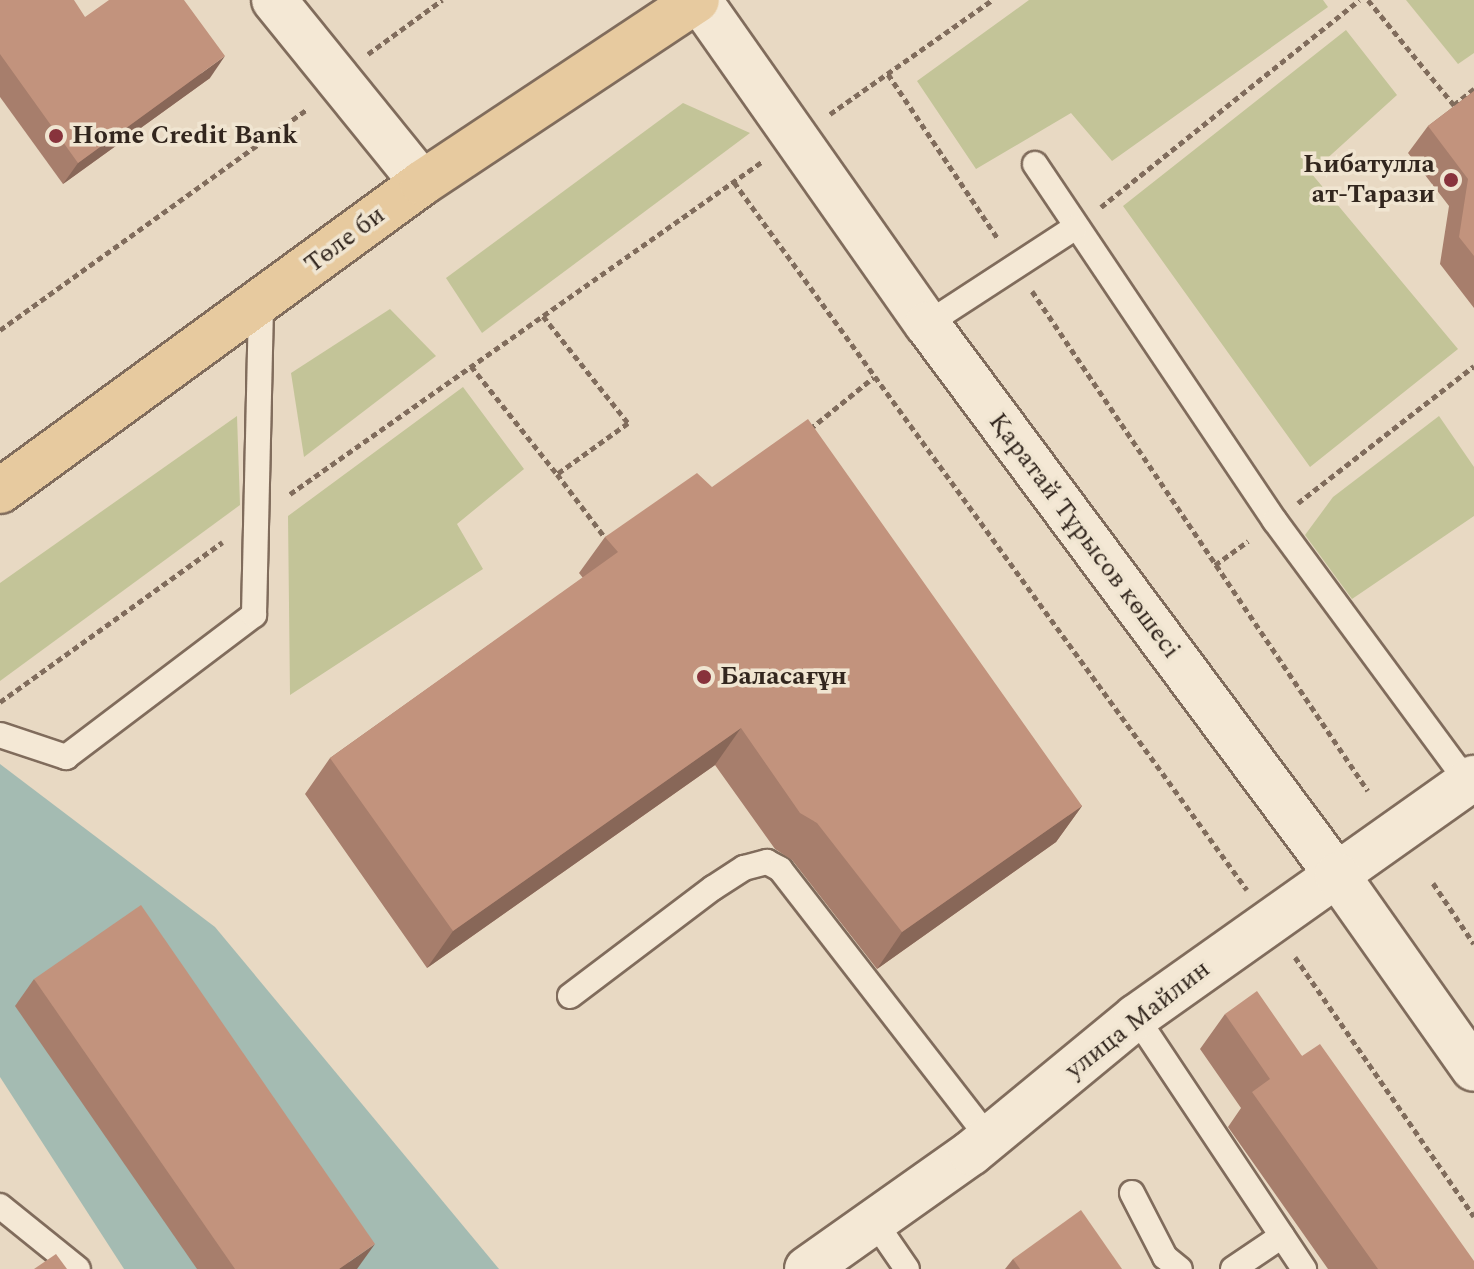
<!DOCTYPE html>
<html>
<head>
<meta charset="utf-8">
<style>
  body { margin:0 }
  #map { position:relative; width:1474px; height:1269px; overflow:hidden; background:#e8d9c3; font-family:Spectral,serif }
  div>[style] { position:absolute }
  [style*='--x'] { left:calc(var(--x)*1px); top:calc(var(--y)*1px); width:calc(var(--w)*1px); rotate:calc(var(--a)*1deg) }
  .green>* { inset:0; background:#c3c498 }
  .water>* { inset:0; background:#a4bbb2 }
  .path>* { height:5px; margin-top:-2.5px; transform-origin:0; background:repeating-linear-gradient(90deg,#806c5c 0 6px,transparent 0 10px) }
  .roads { filter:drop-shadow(2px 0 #806c5c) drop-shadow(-2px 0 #806c5c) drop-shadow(0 2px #806c5c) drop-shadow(0 -2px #806c5c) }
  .service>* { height:24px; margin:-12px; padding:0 12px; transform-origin:12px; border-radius:12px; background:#f4e8d5 }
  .minor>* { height:44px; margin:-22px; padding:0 22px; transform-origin:22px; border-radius:22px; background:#f4e8d5 }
  .secondary>* { height:44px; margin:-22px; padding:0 22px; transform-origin:22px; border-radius:22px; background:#f4e8d5 }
  .primary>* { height:44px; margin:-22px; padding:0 22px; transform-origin:22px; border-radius:22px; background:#e7ca9f }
  .wall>* { inset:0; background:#a77e6c }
  .shaded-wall>* { inset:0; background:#886758 }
  .building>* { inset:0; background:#c2937d }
  .dots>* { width:22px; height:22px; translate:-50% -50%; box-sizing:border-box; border:4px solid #f0e5d1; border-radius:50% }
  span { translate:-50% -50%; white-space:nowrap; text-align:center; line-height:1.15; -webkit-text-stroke:7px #f0e5d1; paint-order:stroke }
  .poi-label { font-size:26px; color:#32261e; font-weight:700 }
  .left { translate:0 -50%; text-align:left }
  .right { translate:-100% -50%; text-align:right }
  .street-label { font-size:26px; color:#32261e }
</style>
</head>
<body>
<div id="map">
  <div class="green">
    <i style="clip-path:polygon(1029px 0,1323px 0,1328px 7px,1112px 161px,1071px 113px,976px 169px,917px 81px)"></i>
    <i style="clip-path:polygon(1406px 0,1474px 0,1474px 53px,1458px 64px)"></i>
    <i style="clip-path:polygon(1346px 30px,1397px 95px,1311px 173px,1458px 349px,1310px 467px,1123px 206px)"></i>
    <i style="clip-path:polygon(683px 103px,750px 133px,482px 333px,446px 278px)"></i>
    <i style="clip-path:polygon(390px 309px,436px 356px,304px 457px,291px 373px)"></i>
    <i style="clip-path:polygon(463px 387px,524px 469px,457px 524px,483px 569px,290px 695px,288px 516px)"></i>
    <i style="clip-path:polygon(237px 416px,240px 505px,0 681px,0 583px)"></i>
    <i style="clip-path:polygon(1439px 416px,1474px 467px,1474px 516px,1352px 599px,1305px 535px,1333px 497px)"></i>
  </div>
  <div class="water">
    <i style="clip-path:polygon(0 764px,215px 927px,499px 1269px,124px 1269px,0 1077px)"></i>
  </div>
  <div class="path">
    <i style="--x:1368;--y:0;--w:136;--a:50.7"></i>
    <i style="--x:1454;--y:105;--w:26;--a:-39"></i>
    <i style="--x:368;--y:54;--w:92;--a:-36.1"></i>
    <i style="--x:888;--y:74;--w:198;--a:56.3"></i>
    <i style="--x:830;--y:114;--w:198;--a:-35.1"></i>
    <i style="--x:734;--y:182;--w:874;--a:54.07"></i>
    <i style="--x:1101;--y:207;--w:331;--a:-38.7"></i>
    <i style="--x:1032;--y:291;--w:602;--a:56.1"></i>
    <i style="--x:543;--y:316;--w:137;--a:51.5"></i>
    <i style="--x:628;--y:423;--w:87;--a:144.3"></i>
    <i style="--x:557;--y:474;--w:83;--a:52.9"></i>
    <i style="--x:0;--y:330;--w:379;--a:-35.7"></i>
    <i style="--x:471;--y:366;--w:138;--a:51.5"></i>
    <i style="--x:810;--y:429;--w:82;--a:-39.1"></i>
    <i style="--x:290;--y:494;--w:578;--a:-35.15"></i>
    <i style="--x:1298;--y:503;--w:223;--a:-37.9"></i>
    <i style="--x:1215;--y:565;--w:41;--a:-36"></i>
    <i style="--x:0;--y:702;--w:274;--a:-35.7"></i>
    <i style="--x:1433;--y:883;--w:73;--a:56.1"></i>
    <i style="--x:1295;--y:957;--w:315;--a:55.4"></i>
  </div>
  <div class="roads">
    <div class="service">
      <i style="--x:1035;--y:164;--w:430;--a:56.1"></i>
      <i style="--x:1275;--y:521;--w:325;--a:53.6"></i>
      <i style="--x:927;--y:324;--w:176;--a:-33.1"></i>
      <i style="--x:0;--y:735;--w:70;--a:18.4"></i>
      <i style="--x:66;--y:757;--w:236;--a:-37.1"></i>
      <i style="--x:254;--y:615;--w:313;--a:-88.7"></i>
      <i style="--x:570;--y:996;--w:179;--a:-37.1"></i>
      <i style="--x:713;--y:888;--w:37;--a:-33"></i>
      <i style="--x:744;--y:868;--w:24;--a:-15"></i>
      <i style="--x:767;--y:862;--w:15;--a:28"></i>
      <i style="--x:780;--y:869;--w:341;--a:52.2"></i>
      <i style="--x:1136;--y:1017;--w:303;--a:56.3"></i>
      <i style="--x:1132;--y:1193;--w:72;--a:62.7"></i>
      <i style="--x:1165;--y:1257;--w:19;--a:39"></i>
      <i style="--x:0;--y:1206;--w:100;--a:38.9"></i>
      <i style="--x:874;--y:1221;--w:58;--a:55.5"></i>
      <i style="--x:1233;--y:1269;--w:59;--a:-34"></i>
    </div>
    <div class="minor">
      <i style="--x:807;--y:1269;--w:201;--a:-35.3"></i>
      <i style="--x:971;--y:1153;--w:214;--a:-39.5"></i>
      <i style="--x:1136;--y:1017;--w:414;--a:-35.3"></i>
    </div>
    <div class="secondary">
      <i style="--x:274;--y:0;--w:235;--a:51"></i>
      <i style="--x:699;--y:0;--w:396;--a:54.9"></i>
      <i style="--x:927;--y:324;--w:687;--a:53.35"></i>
      <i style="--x:1337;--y:875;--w:237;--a:54.8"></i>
    </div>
    <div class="primary">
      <i style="--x:0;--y:491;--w:522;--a:-36.12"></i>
      <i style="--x:422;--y:183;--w:330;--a:-33.6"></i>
    </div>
  </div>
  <div class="wall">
    <i style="clip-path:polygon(0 0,85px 17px,210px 78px,63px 184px,0 97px)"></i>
    <i style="clip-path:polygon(1474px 91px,1474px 308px,1440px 264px,1449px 206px,1408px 153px,1428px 126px)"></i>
    <i style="clip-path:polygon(712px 487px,1082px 806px,1056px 842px,877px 969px,792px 860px,775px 849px,715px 765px,427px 968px,305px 794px,330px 758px,583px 578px,579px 573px,605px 537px)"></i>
    <i style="clip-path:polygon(34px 979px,357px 1269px,197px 1269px,15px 1006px)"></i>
    <i style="clip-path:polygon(1225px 1014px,1302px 1056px,1474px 1269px,1328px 1269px,1228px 1127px,1241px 1108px,1200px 1049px)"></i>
    <i style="clip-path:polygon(1013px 1259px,1122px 1269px,1005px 1269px)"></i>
  </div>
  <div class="shaded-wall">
    <i style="clip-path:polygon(225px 56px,210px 78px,63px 184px,78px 163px)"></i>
    <i style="clip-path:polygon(741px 728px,715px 765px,427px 968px,453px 931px)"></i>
    <i style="clip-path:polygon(1082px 806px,1056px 842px,877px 969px,902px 932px)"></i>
    <i style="clip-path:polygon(375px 1244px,357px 1269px,339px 1269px)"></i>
  </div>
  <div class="building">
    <i style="clip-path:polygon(0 0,74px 0,85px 17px,109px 0,184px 0,225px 56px,78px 163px,0 54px)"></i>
    <i style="clip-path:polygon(1474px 91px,1474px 256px,1459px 237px,1468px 179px,1428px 126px)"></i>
    <i style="clip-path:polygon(808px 419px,1082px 806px,902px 932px,817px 823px,800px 813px,741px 728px,453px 931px,330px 758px,618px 552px,605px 537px,697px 473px,712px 487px)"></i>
    <i style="clip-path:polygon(141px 905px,375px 1244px,339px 1269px,235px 1269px,34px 979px)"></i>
    <i style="clip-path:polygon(1257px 991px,1302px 1056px,1320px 1044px,1474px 1261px,1474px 1269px,1378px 1269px,1252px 1092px,1270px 1079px,1225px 1014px)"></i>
    <i style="clip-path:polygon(1081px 1210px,1122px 1269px,1020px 1269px,1013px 1259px)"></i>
    <i style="clip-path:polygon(56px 1254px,67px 1269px,34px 1269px)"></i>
  </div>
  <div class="dots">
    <i style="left:56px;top:136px;background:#88333c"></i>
    <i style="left:1451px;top:180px;background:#88333c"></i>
    <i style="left:704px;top:677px;background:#88333c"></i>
  </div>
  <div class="poi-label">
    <span class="left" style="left:72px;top:136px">Home Credit Bank</span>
    <span class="right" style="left:1435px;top:180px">Һибатулла<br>ат-Тарази</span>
    <span class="left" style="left:720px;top:677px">Баласағұн</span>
  </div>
  <div class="street-label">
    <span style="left:345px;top:240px;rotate:-37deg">Төле би</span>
    <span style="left:1084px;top:536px;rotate:53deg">Қаратай Тұрысов көшесі</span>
    <span style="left:1138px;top:1020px;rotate:-38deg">улица Майлин</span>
  </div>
</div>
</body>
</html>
